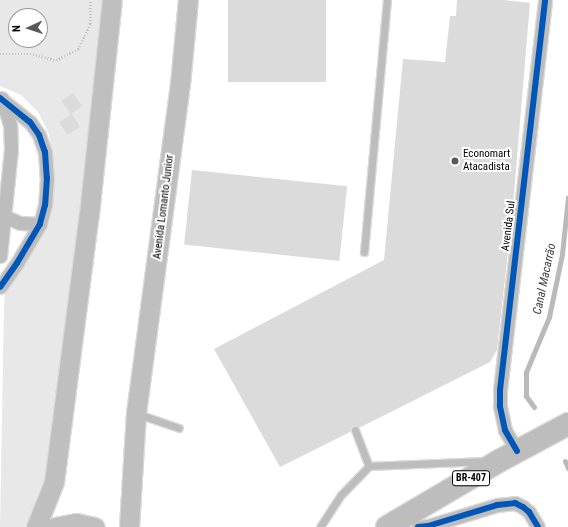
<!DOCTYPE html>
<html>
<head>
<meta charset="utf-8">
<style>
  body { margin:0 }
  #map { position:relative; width:568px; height:527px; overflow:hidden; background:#fff; font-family:"Roboto Condensed",sans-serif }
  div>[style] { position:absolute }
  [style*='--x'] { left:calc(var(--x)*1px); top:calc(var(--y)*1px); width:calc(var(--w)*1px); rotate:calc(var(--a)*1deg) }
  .green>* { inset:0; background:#e8e8e8 }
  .stream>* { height:5px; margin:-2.5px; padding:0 2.5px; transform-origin:2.5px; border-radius:2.5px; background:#bababa }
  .building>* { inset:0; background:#dbdbdb; transform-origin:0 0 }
  .path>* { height:2.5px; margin-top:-1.25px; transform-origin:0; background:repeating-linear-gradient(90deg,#c2c2c2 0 1px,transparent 0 3px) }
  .roads { filter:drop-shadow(1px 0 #dbdbdb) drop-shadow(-1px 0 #dbdbdb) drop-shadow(0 1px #dbdbdb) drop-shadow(0 -1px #dbdbdb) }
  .lane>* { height:7px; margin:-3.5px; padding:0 3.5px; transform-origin:3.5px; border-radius:3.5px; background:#bdbdbd }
  .street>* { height:13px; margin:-6.5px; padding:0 6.5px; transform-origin:6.5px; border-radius:6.5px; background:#bdbdbd }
  .secondary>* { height:19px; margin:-9.5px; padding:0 9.5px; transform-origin:9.5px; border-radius:9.5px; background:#bfbfbf }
  .highway>* { height:22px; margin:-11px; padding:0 11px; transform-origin:11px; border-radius:11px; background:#bdbdbd }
  .cycleway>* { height:6px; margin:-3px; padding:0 3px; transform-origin:3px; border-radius:3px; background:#0057b8 }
  .dots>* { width:11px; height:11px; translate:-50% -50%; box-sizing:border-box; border:2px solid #fff; border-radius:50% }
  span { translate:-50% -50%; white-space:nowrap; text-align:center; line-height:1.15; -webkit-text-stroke:4px #fff; paint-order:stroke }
  .shield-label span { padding:1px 3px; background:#fff; border:1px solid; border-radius:3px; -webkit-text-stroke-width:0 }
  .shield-label { font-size:10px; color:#000; font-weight:700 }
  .poi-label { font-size:11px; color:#000 }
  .left { translate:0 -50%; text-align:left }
  .street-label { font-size:11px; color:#000 }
  .water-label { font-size:12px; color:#3d3d3d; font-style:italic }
  .north { position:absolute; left:8px; top:8px; width:40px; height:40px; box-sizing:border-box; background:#fff; border:1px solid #999; border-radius:50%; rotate:267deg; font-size:11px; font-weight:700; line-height:16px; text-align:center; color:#000 }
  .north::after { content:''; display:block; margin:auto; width:14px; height:18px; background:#595959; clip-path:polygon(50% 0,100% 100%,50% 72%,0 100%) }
</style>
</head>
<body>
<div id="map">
  <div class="green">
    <i style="clip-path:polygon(evenodd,0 0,116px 0,38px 527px,0 527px,4px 307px,5px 290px,37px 239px,53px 171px,49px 134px,38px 112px,21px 95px,0 86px,0 0,16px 16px,40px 16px,40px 40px,16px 40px,16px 16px)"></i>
  </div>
  <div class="stream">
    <i style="--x:534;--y:407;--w:14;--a:-126"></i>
    <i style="--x:526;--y:396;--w:24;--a:-90"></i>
    <i style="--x:526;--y:372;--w:60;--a:-67.3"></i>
    <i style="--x:549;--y:317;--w:64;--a:-78.3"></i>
    <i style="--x:562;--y:254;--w:57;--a:-84"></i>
    <i style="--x:565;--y:461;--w:8;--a:67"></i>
  </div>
  <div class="building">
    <i style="left:228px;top:0;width:98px;height:82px"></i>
    <i style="clip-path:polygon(457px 0,503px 0,530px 3px,512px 217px,497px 350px,490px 362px,359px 428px,353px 426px,350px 432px,280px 467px,214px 349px,384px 260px,403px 59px,445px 62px,450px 16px,456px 16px)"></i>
    <i style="left:73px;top:93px;width:16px;height:14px;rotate:55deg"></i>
    <i style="left:72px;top:114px;width:15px;height:15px;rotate:58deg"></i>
    <i style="left:192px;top:170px;width:156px;height:75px;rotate:6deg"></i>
  </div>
  <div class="path">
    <i style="--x:0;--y:54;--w:33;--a:0"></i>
    <i style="--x:33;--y:54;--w:24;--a:15"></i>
    <i style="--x:56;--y:60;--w:25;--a:-27"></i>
    <i style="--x:78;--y:49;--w:28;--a:-64"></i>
    <i style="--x:90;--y:24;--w:24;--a:-90"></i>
  </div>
  <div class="roads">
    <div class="lane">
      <i style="--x:364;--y:252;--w:253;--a:-84.8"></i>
      <i style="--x:138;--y:414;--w:43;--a:18.9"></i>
      <i style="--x:355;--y:430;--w:39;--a:69"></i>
      <i style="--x:320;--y:527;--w:38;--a:-57"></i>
      <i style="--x:341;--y:495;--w:40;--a:-46"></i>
      <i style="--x:369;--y:466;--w:116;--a:-2.5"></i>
    </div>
    <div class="street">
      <i style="--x:0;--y:98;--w:38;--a:39"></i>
      <i style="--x:30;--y:122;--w:16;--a:55"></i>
      <i style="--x:39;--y:135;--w:18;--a:71"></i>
      <i style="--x:45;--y:152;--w:26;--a:86"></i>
      <i style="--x:47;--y:178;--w:27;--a:94"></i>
      <i style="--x:45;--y:205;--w:20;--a:105"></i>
      <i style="--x:40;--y:224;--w:45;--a:120.5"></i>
      <i style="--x:17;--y:263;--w:29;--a:125"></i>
      <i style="--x:4;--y:216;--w:17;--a:24"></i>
      <i style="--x:20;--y:223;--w:20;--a:3"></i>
      <i style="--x:0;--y:256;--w:108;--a:-84.1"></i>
      <i style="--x:11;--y:149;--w:24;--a:-92"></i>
      <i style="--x:10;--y:125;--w:28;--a:-107"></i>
      <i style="--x:517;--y:451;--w:24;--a:-120"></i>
      <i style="--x:505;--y:430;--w:25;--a:-102"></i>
      <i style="--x:500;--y:406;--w:16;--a:-90"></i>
      <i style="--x:500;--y:390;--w:393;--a:-83.4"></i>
      <i style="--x:418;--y:527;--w:10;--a:-6"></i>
      <i style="--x:428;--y:526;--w:72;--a:-16.9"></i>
      <i style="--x:497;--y:505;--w:18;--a:-6"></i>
      <i style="--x:515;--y:503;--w:9;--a:27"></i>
      <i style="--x:523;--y:507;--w:8;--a:40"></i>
      <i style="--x:529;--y:512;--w:17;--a:59"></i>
    </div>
    <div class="secondary">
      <i style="--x:36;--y:527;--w:48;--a:-68.2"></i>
      <i style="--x:54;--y:482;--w:270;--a:-82.6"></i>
      <i style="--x:89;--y:214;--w:215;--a:-83.9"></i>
      <i style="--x:55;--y:527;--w:21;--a:-11"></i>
      <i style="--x:76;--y:523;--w:19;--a:12"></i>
      <i style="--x:129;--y:527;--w:114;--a:-86.5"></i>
      <i style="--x:136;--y:413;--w:332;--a:-82.4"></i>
      <i style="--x:180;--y:84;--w:84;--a:-84.6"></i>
    </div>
    <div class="highway">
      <i style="--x:387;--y:527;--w:130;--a:-30.5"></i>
      <i style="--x:499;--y:461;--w:78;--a:-28.2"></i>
    </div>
  </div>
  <div class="cycleway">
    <i style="--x:0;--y:98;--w:38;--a:39"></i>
    <i style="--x:30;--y:122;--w:16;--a:55"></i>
    <i style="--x:39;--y:135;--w:18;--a:71"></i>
    <i style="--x:45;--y:152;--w:26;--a:86"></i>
    <i style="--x:47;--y:178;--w:27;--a:94"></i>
    <i style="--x:45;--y:205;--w:20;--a:105"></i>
    <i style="--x:40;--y:224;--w:45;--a:120.5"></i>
    <i style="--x:17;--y:263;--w:29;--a:125"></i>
    <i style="--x:517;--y:451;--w:24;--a:-120"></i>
    <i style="--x:505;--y:430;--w:25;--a:-102"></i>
    <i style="--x:500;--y:406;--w:16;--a:-90"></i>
    <i style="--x:500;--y:390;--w:393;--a:-83.4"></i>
    <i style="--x:418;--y:527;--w:10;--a:-6"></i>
    <i style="--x:428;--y:526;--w:72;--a:-16.9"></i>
    <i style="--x:497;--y:505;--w:18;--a:-6"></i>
    <i style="--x:515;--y:503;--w:9;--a:27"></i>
    <i style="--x:523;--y:507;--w:8;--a:40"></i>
    <i style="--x:529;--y:512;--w:17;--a:59"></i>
  </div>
  <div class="dots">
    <i style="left:455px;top:161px;background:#595959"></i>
  </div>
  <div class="shield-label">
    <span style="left:471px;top:478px">BR-407</span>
  </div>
  <div class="poi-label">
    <span class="left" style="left:463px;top:161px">Economart<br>Atacadista</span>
  </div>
  <div class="street-label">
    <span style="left:164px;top:207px;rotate:-83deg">Avenida Lomanto Junior</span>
    <span style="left:509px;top:226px;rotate:-83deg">Avenida Sul</span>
  </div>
  <div class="water-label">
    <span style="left:545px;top:279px;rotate:-78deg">Canal Macarrão</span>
  </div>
  <div class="north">N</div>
</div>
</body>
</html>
